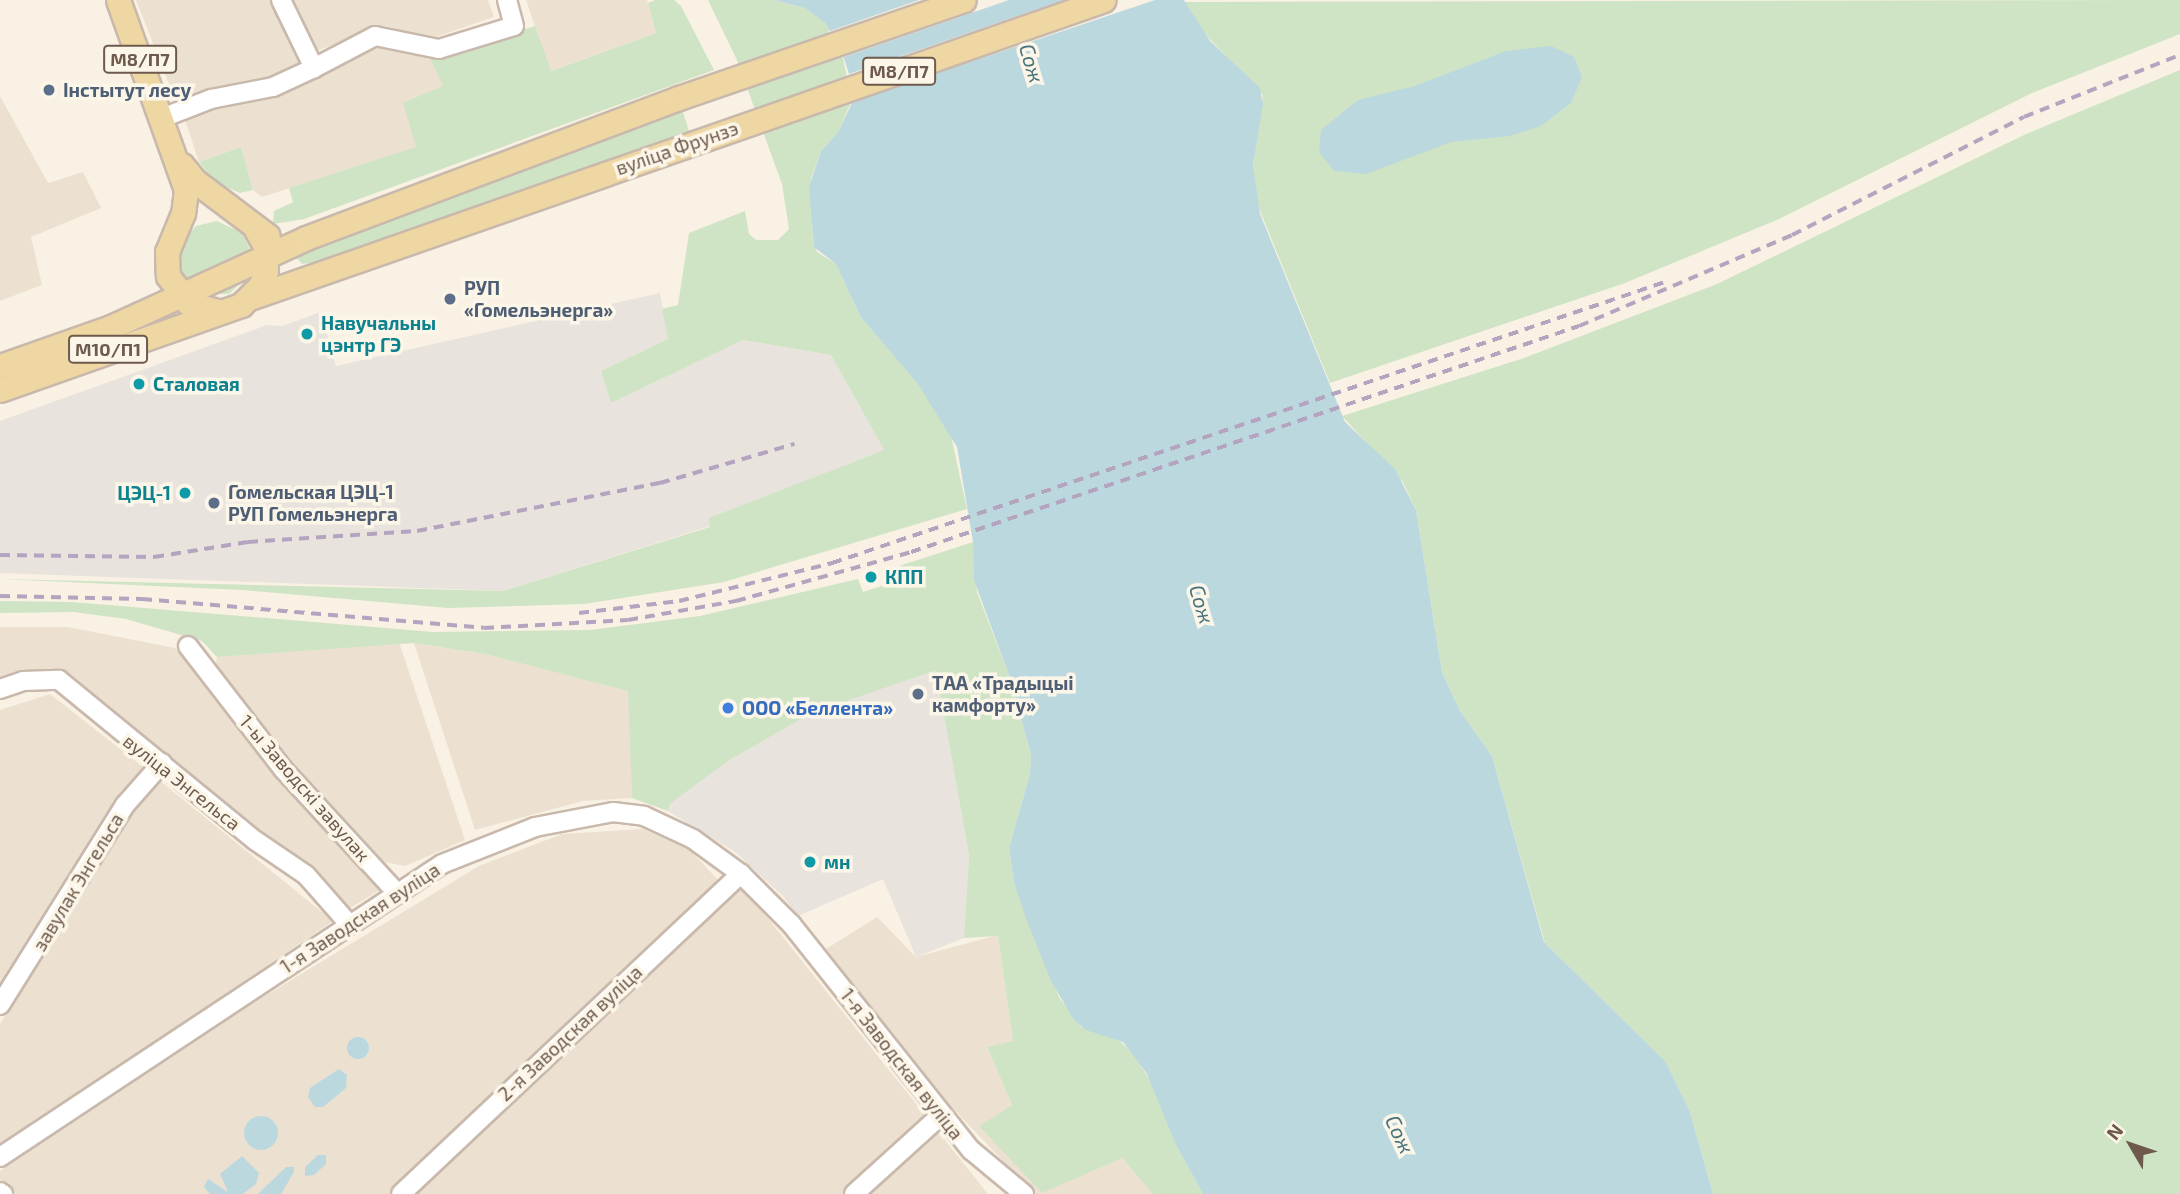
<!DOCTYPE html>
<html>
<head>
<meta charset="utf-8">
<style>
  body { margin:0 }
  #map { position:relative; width:2180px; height:1194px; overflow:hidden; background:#f9f1e3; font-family:"Exo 2",sans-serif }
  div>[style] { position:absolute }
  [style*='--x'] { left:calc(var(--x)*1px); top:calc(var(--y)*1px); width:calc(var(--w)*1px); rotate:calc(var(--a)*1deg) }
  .residential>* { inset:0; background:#ece1d1 }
  .industrial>* { inset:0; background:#e9e3dd }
  .green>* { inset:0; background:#cfe4c4 }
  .water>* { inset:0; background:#bbd8df }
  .round { border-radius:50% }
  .pier>* { inset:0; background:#f9f1e3 }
  .roads { filter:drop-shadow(2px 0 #c8b9ac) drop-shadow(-2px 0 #c8b9ac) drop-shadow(0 2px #c8b9ac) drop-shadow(0 -2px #c8b9ac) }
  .minor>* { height:18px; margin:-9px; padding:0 9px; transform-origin:9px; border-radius:9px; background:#fff }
  .major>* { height:23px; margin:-11.5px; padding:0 11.5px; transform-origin:11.5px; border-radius:11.5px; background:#efd7a3 }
  .rail>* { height:3.5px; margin-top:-1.75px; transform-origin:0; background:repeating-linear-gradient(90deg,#b4a4c0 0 10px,transparent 0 17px) }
  .dots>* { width:19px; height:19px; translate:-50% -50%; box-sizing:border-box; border:4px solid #fcf6e9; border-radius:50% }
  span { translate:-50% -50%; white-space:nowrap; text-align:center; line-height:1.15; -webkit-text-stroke:7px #fcf6e9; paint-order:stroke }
  .shield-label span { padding:2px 5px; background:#fcf6e9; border:2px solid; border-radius:5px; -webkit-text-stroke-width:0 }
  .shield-label { font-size:18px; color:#6d5a4d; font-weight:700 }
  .service-label { font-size:19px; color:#4e5e75; font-weight:700 }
  .left { translate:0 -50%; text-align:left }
  .street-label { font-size:19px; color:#6d5a4d }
  .culture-label { font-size:19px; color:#0d838f; font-weight:700 }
  .right { translate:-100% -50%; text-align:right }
  .shop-label { font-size:19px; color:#366cbe; font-weight:700 }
  .water-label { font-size:21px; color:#4a737e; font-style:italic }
  .north { position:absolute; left:2096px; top:1110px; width:70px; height:70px; -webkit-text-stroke:5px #fcf6e9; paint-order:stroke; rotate:309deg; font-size:19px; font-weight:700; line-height:28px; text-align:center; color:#6d5a4d }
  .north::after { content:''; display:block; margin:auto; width:24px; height:32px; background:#6d5a4d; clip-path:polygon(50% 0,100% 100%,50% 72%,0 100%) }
</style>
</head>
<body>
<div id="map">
  <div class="residential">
    <i style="clip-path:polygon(136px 0,274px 0,306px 67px,275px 81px,239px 84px,177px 104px)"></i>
    <i style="clip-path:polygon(293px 0,488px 0,494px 17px,430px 39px,386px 26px,316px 51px)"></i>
    <i style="clip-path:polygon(526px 0,647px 0,656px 33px,550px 71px)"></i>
    <i style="clip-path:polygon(374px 43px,430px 59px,443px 86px,417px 147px,262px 197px,253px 190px,241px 147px,199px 162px,185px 120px,236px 97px,285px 93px)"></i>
    <i style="clip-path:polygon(0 96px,48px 183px,83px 172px,101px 208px,31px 237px,42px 285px,0 301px)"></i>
    <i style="clip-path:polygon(0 627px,68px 627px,175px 648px,380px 890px,350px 908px,59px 672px,0 690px)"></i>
    <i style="clip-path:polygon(399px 642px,465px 840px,405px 866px,375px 860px,215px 668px,217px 657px)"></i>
    <i style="clip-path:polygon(414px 643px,485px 654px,629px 691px,632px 798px,583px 801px,475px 830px)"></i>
    <i style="clip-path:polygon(50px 694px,147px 770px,0 992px,0 710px)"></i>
    <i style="clip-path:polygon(154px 776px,333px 921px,0 1146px,0 1024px)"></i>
    <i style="clip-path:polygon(642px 829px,689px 849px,718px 880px,389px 1194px,16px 1194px,0 1179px,0 1171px,255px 1002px,479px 866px,562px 834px)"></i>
    <i style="clip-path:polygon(743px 887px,988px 1194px,411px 1194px)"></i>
    <i style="clip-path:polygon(877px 917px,916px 957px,998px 935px,1013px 1042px,987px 1047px,1012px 1105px,979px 1126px,1122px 1158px,1153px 1194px,1034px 1194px,932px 1086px,826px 949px)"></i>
  </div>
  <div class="industrial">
    <i style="clip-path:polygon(660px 293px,668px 339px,601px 371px,611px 403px,743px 340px,831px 355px,884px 450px,710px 518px,710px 526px,503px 591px,0 573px,0 421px,267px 325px,282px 326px,321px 312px,336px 366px)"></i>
    <i style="clip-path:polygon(936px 669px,969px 855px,964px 938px,916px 957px,883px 879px,798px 916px,783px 896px,735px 852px,668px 811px,670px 804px,728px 761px,812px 713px)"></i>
  </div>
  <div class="green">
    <i style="clip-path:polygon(655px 0,674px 0,681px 6px,714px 70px,304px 219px,273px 224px,274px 211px,293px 202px,289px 188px,416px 147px,403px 103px,443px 86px,430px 59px,535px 26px,551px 71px,656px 33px,648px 3px)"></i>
    <i style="clip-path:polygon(708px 0,774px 0,805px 8px,825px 23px,841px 49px,852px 100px,838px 132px,821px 151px,811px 179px,813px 242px,817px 252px,836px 264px,860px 316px,918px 383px,950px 431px,967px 509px,724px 582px,584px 604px,448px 608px,243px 590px,0 579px,503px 591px,710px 527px,709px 518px,884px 450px,831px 355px,743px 340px,611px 403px,601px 371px,668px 339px,662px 309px,678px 305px,689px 233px,745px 211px,749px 234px,756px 240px,778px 240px,789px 229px,782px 184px,737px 60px)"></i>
    <i style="clip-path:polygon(2180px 0,2180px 34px,2032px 93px,1779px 219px,1625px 283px,1330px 383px,1256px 201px,1253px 165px,1263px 95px,1202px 31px,1185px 2px)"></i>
    <i style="clip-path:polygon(2180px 70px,2180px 1194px,1713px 1194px,1690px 1112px,1666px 1062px,1545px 943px,1492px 756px,1460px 711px,1442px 672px,1416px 510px,1403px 482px,1342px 416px,1524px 358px,1717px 284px,2026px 134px)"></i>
    <i style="clip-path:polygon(683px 112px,689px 131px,328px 261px,302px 264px,296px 257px,303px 249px)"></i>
    <i style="clip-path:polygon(241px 147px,253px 190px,240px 193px,216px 183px,199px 162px)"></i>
    <i style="clip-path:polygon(217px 221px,242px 233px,252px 254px,187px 286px,177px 265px,184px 238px,196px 226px)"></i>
    <i style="clip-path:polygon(247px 277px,229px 294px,201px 294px)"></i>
    <i style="clip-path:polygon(181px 305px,194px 311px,0 381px,0 376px)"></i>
    <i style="clip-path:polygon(973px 542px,977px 592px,1010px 678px,1031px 755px,1030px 774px,1009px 848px,1014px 883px,1059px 997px,1080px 1026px,1117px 1038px,1133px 1054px,1157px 1091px,1176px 1145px,1203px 1194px,1153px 1194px,1122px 1158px,1042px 1193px,979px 1126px,1012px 1105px,987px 1047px,1013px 1041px,998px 936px,964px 938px,969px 855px,936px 670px,812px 713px,728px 761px,670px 804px,668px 811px,632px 798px,628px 691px,485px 654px,414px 643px,217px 657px,202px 641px,126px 619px,73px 612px,0 613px,0 601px,72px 602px,433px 632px,590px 630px,700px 616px,858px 579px,863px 592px,888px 584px,884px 571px)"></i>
  </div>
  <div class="water">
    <i style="clip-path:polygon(774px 0,1184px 0,1210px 41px,1260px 88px,1263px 104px,1253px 165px,1260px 214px,1345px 422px,1395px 469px,1416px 510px,1442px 672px,1460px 711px,1492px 756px,1544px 942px,1666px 1062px,1690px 1112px,1713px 1194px,1203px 1194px,1176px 1145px,1147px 1074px,1123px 1042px,1086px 1030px,1074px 1020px,1051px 981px,1027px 921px,1014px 883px,1009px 848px,1030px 774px,1031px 755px,1010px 678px,974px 580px,973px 542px,957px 447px,918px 384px,860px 316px,836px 264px,814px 247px,809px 187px,821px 151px,838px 132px,851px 105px,851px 80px,841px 49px,825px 23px,805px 8px)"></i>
    <i style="clip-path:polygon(1551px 46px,1574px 57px,1582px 77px,1571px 103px,1541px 126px,1510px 136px,1451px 142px,1366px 174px,1334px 171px,1319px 152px,1321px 130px,1358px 100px,1415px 86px,1506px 51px)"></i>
    <i class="round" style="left:347px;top:1037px;width:22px;height:22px"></i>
    <i style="clip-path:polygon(339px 1069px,347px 1075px,346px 1088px,323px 1107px,315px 1107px,308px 1097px,310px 1088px)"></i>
    <i class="round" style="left:244px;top:1116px;width:34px;height:34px"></i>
    <i style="clip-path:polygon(318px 1155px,326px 1155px,326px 1164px,314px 1175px,305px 1176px,305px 1167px)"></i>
    <i style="clip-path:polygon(242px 1156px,259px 1173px,256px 1184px,243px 1194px,210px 1194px,204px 1187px,208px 1179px,228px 1192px,220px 1174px)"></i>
    <i style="clip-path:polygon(286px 1167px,294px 1167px,294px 1172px,281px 1194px,258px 1194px)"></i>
  </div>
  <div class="pier">
    <i style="clip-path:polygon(919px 0,1009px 0,841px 58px,827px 32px)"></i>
    <i style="clip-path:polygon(1064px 0,1155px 0,848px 103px,846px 75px)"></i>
  </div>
  <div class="roads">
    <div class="minor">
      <i style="--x:281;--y:0;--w:76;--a:64.1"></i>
      <i style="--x:314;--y:68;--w:69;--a:-27.7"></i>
      <i style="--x:375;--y:36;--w:65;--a:11.5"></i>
      <i style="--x:439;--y:49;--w:78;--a:-17"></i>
      <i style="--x:514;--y:26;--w:27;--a:-105"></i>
      <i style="--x:162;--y:118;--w:53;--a:-21.2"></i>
      <i style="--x:211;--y:99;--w:63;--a:-11"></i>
      <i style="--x:273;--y:87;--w:45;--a:-24.9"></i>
      <i style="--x:188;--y:646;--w:155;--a:52.3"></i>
      <i style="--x:283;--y:769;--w:170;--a:47.4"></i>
      <i style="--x:0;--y:689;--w:24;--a:-19"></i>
      <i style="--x:23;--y:681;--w:36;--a:-2"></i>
      <i style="--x:59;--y:680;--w:254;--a:39.3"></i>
      <i style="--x:256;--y:841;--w:60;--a:34.2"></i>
      <i style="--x:306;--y:875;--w:65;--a:48.7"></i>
      <i style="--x:0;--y:1005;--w:236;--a:-58"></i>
      <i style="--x:125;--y:805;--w:56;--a:-48.6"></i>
      <i style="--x:0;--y:1157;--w:530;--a:-33.54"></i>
      <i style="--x:442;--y:864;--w:100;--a:-21.7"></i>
      <i style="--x:535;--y:827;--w:79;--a:-10.9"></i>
      <i style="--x:613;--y:812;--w:31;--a:7"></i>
      <i style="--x:644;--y:816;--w:54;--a:25.1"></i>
      <i style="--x:693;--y:839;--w:59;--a:36.1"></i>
      <i style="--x:741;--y:874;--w:71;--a:45"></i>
      <i style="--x:791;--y:924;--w:289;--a:51.5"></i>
      <i style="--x:971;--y:1150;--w:69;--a:39.7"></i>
      <i style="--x:0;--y:1192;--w:4;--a:34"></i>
      <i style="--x:401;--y:1194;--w:467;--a:-43.3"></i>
      <i style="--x:854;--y:1194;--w:118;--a:-42.2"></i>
    </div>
    <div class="major">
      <i style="--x:118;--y:0;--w:202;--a:70.3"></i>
      <i style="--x:186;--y:190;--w:23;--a:97"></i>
      <i style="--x:183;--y:213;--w:42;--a:112.3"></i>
      <i style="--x:167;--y:252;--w:24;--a:88"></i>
      <i style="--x:168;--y:276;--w:34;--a:53"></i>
      <i style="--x:188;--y:303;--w:31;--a:15"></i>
      <i style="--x:182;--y:165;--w:21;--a:51"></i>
      <i style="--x:195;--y:181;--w:91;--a:37"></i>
      <i style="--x:250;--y:298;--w:904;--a:-19.24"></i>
      <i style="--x:0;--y:366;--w:118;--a:-19.4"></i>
      <i style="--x:111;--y:327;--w:214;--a:-24.5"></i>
      <i style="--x:306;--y:238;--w:398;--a:-20.6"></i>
      <i style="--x:679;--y:98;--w:301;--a:-19"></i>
      <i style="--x:0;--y:390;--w:256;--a:-19.4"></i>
      <i style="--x:241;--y:305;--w:27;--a:-45"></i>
      <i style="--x:260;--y:286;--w:16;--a:-68"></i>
      <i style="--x:266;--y:271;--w:25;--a:-92"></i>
      <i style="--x:265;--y:246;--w:18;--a:-119"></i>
    </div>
  </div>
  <div class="rail">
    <i style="--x:0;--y:555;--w:154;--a:0.7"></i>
    <i style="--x:154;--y:557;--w:95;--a:-9.1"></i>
    <i style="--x:248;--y:542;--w:169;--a:-3.7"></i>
    <i style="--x:417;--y:531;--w:248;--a:-11.2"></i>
    <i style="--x:660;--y:483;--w:140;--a:-16.2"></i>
    <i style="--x:0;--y:596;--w:142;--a:1.2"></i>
    <i style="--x:142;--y:599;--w:343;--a:4.8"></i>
    <i style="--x:484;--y:628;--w:144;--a:-3.2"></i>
    <i style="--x:628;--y:620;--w:110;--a:-10"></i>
    <i style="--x:736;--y:601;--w:182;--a:-15.6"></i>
    <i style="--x:911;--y:552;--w:705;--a:-18.69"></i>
    <i style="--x:1579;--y:326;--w:232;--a:-23.1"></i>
    <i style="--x:1792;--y:235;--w:260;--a:-27"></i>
    <i style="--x:2024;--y:117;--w:168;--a:-21.7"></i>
    <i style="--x:579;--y:613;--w:101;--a:-6.8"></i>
    <i style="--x:679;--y:601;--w:158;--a:-13.9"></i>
    <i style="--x:832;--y:563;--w:879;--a:-18.64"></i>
  </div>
  <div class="dots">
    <i style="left:49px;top:90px;background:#5c6f8a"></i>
    <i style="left:450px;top:299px;background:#5c6f8a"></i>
    <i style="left:307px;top:334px;background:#0f9aa8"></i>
    <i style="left:139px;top:384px;background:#0f9aa8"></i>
    <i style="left:185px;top:493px;background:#0f9aa8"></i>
    <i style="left:214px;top:503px;background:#5c6f8a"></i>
    <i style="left:871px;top:577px;background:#0f9aa8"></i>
    <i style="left:918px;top:694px;background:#5c6f8a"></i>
    <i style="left:728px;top:708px;background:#3f7fe0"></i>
    <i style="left:810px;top:862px;background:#0f9aa8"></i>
  </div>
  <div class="shield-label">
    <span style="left:140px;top:59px">М8/П7</span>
    <span style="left:899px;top:71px">М8/П7</span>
    <span style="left:108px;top:349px">М10/П1</span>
  </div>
  <div class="service-label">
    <span class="left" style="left:63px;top:90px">Інстытут лесу</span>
    <span class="left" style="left:464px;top:299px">РУП<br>«Гомельэнерга»</span>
    <span class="left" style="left:228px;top:503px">Гомельская ЦЭЦ-1<br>РУП Гомельэнерга</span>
    <span class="left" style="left:932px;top:694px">ТАА «Традыцыі<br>камфорту»</span>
  </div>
  <div class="street-label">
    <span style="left:677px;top:148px;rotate:-19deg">вуліца Фрунзэ</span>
    <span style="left:182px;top:782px;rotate:38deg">вуліца Энгельса</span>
    <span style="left:305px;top:788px;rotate:49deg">1-ы Заводскі завулак</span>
    <span style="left:78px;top:882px;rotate:-59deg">завулак Энгельса</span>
    <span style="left:360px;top:918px;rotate:-33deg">1-я Заводская вуліца</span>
    <span style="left:570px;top:1033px;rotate:-43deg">2-я Заводская вуліца</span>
    <span style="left:902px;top:1064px;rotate:52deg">1-я Заводская вуліца</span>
  </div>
  <div class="culture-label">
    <span class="left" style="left:321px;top:334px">Навучальны<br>цэнтр ГЭ</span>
    <span class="left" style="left:153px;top:384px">Сталовая</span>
    <span class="right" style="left:171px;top:493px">ЦЭЦ-1</span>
    <span class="left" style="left:885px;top:577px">КПП</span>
    <span class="left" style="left:824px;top:862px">мн</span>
  </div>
  <div class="shop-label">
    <span class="left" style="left:742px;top:708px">ООО «Беллента»</span>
  </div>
  <div class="water-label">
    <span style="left:1032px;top:63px;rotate:73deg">Сож</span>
    <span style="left:1202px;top:604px;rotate:73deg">Сож</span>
    <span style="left:1400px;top:1134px;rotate:65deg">Сож</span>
  </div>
  <div class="north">N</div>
</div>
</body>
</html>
